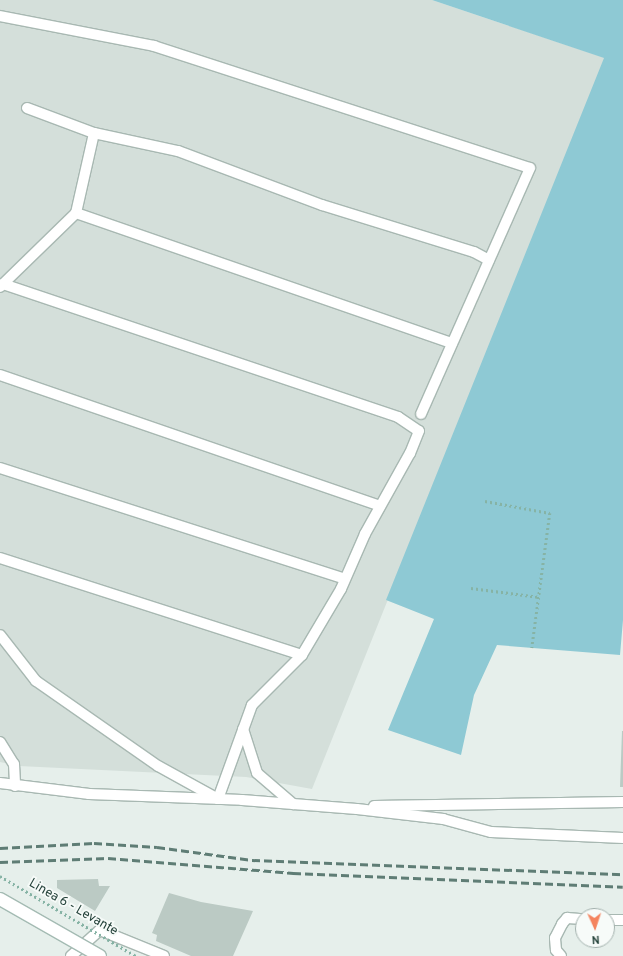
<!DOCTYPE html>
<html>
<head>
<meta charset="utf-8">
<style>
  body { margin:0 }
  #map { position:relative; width:623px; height:956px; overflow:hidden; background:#e6efeb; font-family:Overpass,sans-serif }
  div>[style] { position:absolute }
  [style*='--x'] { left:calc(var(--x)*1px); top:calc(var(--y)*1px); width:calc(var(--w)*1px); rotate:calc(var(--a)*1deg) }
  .built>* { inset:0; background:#d4dfda }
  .water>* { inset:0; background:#8ec9d4 }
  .building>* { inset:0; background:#bbcac4 }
  .path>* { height:2.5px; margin-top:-1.25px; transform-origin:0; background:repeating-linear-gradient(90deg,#86b3a5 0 2px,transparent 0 5px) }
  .roads { filter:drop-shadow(1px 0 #a8b8b2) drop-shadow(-1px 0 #a8b8b2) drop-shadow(0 1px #a8b8b2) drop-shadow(0 -1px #a8b8b2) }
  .lane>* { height:10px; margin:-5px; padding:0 5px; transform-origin:5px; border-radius:5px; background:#fff }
  .rail>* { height:3px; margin-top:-1.5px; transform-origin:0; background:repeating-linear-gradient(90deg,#5f7d75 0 8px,transparent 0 12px) }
  .path-bridge>* { height:2.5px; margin-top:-1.25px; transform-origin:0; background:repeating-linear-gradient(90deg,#86b3a5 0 2px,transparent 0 5px) }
  .bridges { filter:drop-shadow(1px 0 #a4bbb3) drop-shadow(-1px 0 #a4bbb3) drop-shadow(0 1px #a4bbb3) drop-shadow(0 -1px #a4bbb3) }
  .secondary-bridge>* { height:12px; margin:-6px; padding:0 6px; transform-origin:6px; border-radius:6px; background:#fff }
  span { translate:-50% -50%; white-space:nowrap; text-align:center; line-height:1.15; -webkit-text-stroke:3.5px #f7fbf9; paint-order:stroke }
  .street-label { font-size:13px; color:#24423a }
  .north { position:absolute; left:575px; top:908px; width:40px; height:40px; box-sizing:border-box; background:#f7fbf9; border:1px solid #a3b1ad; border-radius:50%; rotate:177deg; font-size:11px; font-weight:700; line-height:16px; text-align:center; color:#24423a }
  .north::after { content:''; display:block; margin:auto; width:14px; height:18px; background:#f4845f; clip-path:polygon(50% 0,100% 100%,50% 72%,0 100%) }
</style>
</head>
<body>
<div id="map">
  <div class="built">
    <i style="clip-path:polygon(0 0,432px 0,605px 58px,312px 789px,246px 777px,19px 766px,0 762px)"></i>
  </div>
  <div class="water">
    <i style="clip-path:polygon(432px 0,623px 0,623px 620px,620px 655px,497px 645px,474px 695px,461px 755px,388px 730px,434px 619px,386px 600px,604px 58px)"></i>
  </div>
  <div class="building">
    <i style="clip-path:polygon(622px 731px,623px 731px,623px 787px,620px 787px)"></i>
    <i style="clip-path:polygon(98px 879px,99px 886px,110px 886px,95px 911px,57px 888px,57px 880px)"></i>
    <i style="clip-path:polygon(169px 893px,201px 902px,253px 911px,233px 956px,191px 956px,156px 941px,157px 935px,152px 933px)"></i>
  </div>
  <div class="path">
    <i style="--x:485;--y:501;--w:66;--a:10.5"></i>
    <i style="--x:550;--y:513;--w:136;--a:97.6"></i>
    <i style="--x:471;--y:588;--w:69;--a:7.5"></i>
  </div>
  <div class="roads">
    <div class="lane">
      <i style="--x:0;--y:16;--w:157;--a:11"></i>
      <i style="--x:154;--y:46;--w:395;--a:18"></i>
      <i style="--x:530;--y:168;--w:269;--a:113.9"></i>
      <i style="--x:27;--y:108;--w:72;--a:20.5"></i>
      <i style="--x:76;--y:213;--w:82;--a:-77.3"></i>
      <i style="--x:94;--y:133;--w:86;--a:12.1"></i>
      <i style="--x:178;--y:151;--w:154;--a:20.6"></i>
      <i style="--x:322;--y:205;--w:159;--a:17.2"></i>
      <i style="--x:474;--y:252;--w:17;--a:28"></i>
      <i style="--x:3;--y:284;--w:102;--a:-44.2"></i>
      <i style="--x:76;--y:213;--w:398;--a:19.1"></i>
      <i style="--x:0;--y:287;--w:4;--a:-45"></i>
      <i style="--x:3;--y:284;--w:417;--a:18.6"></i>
      <i style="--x:398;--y:417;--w:25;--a:34"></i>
      <i style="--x:419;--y:431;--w:24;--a:112"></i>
      <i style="--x:410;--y:453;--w:93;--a:119.1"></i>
      <i style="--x:365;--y:534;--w:60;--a:113.6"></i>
      <i style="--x:341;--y:589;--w:77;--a:120.6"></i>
      <i style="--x:302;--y:655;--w:71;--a:135"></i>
      <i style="--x:252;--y:705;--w:100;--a:109.9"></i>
      <i style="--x:218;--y:799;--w:68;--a:-151.2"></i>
      <i style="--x:158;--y:766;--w:149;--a:-145.1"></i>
      <i style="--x:36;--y:681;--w:58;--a:-128"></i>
      <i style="--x:0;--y:375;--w:402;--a:19"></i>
      <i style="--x:0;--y:468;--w:362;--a:17.8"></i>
      <i style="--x:0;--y:558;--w:317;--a:17.8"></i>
      <i style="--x:243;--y:729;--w:46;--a:72.3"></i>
      <i style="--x:257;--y:773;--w:48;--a:40.7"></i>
      <i style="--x:0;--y:742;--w:26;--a:58"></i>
      <i style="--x:14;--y:764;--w:22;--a:87"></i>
      <i style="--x:0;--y:783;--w:90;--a:7"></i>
      <i style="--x:89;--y:794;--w:153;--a:2.2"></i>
      <i style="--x:242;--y:800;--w:115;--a:4.5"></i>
      <i style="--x:357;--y:809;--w:87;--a:6.6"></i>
      <i style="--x:443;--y:819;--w:50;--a:15.2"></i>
      <i style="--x:491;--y:832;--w:132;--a:2.6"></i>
      <i style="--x:374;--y:806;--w:249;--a:-0.9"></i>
      <i style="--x:607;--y:920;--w:16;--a:0"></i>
      <i style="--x:71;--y:956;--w:39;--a:-42"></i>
      <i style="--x:100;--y:930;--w:69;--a:22.1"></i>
      <i style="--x:561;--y:956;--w:8;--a:-130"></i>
      <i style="--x:556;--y:950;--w:12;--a:-95"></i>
      <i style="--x:555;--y:938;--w:16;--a:-63"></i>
      <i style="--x:562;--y:924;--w:8;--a:-50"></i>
      <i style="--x:567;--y:918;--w:16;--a:4"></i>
    </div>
  </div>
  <div class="rail">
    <i style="--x:0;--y:848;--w:94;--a:-3"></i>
    <i style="--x:94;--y:843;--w:63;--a:3.6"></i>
    <i style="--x:157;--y:847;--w:96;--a:7.8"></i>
    <i style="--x:252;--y:860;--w:371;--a:2.2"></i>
    <i style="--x:0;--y:862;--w:108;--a:-2.1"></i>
    <i style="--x:108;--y:858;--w:186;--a:4.6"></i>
    <i style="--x:293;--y:873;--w:330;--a:2.4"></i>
  </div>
  <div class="path-bridge">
    <i style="--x:0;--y:876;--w:158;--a:30.5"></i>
  </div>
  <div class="bridges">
    <div class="secondary-bridge">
      <i style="--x:0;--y:899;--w:115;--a:29.7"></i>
    </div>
  </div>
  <div class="street-label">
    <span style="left:73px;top:908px;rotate:30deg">Linea 6 - Levante</span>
  </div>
  <div class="north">N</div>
</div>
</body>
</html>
